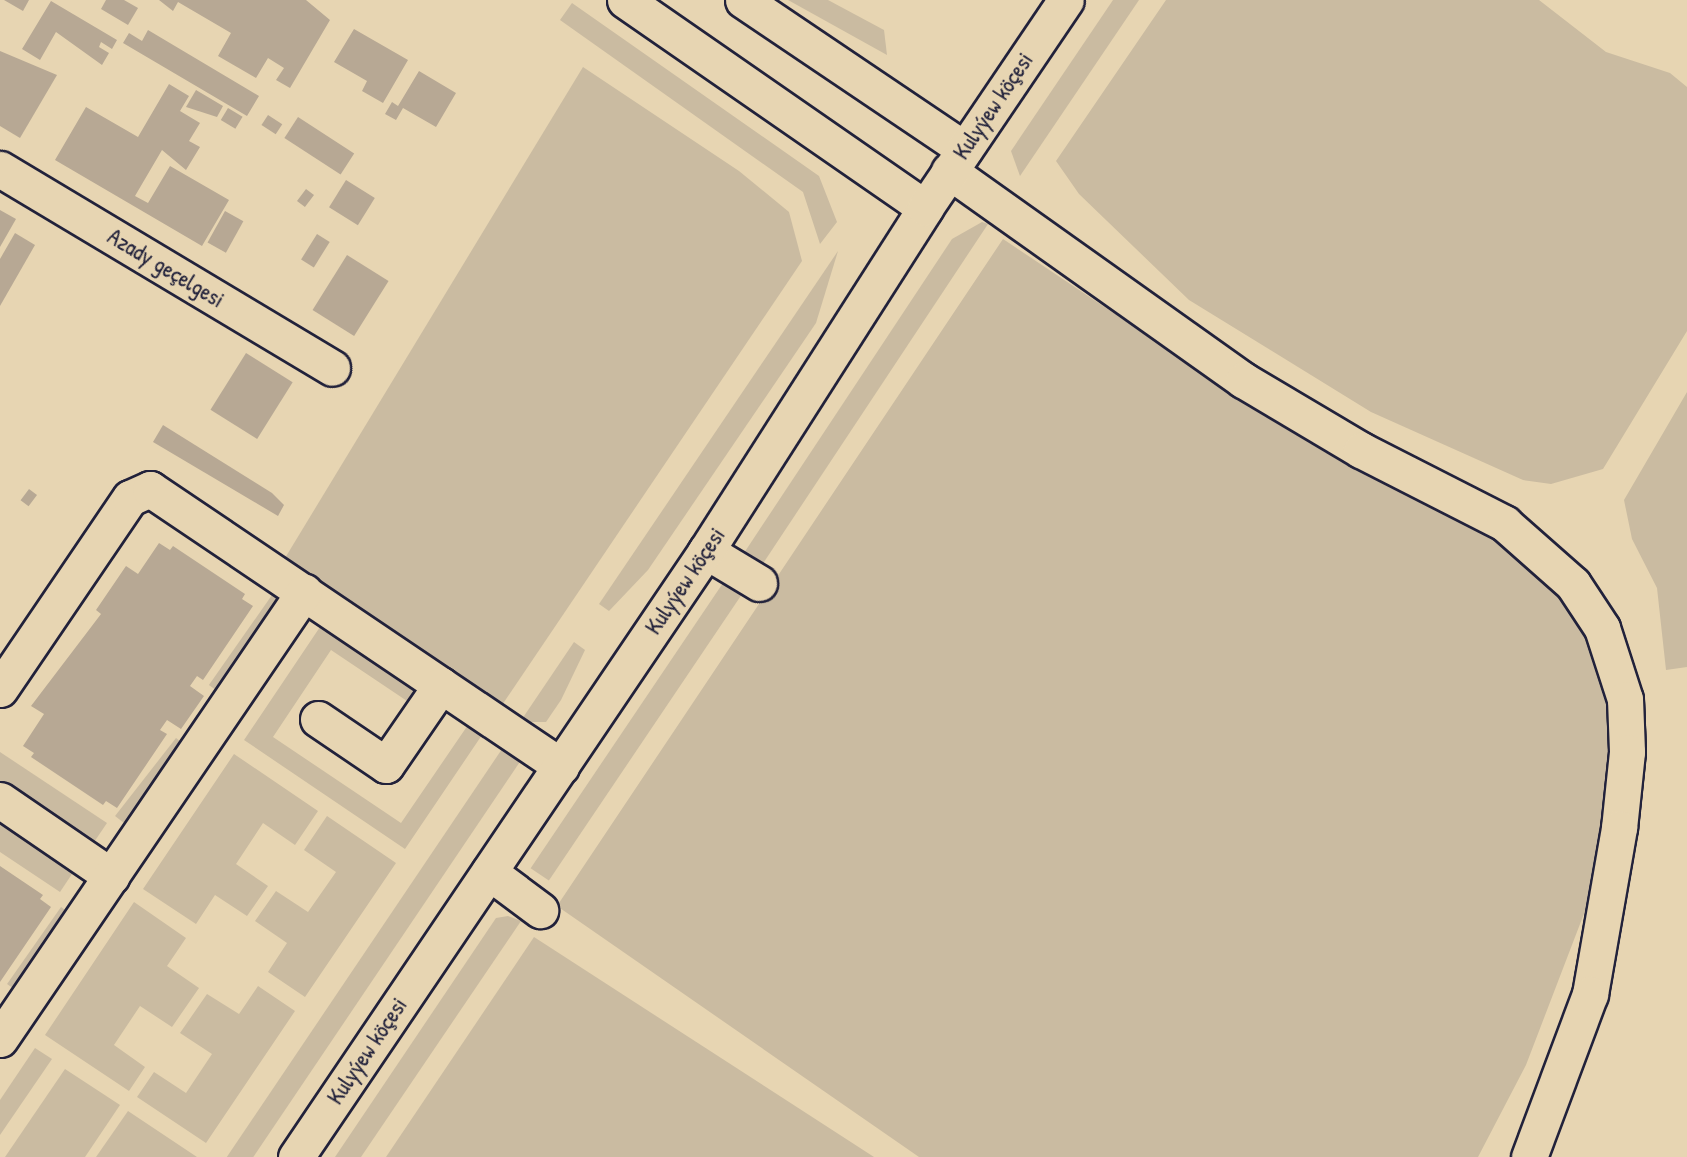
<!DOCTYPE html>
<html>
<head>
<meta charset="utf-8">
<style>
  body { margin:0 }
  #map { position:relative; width:1687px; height:1157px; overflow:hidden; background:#e7d5b2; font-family:"Patrick Hand",sans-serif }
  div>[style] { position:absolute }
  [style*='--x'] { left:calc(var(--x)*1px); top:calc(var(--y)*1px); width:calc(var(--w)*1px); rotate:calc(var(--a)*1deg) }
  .green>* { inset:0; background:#cabba1; transform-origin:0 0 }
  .building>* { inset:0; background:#b7a894; transform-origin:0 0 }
  .roads { filter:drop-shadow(2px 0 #22223b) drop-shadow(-2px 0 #22223b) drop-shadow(0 2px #22223b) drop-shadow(0 -2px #22223b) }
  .minor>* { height:35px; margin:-17.5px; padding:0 17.5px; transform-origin:17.5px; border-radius:17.5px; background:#e7d5b2 }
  span { translate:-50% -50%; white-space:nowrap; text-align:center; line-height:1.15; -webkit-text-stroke:5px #e7d5b2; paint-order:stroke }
  .street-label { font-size:23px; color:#22223b }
</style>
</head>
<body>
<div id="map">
  <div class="green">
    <i style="clip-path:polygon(788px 0,828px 0,884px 30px,887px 55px)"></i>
    <i style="clip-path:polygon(1113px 0,1139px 0,1020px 176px,1011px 151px)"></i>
    <i style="clip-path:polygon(1166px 0,1539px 0,1606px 52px,1670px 73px,1687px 87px,1687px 331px,1603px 469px,1551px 484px,1523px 480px,1371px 412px,1189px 300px,1079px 194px,1056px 161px)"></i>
    <i style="clip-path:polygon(572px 3px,819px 176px,837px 222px,820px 244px,803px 192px,560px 20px)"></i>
    <i style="clip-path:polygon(583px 67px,739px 171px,789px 212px,802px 261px,500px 708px,282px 563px)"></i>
    <i style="clip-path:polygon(982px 222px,988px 224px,762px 565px,744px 553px,952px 239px)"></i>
    <i style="clip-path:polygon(1003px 239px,1239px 397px,1495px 535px,1572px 599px,1612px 693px,1609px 824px,1585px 911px,1526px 1065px,1478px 1157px,919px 1157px,557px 906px)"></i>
    <i style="clip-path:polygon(838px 251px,816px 323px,648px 570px,609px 611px,599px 604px)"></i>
    <i style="clip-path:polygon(1687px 392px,1687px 667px,1666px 670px,1657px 588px,1632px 539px,1624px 500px)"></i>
    <i style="left:723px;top:583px;width:22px;height:344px;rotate:34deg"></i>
    <i style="left:272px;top:595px;width:12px;height:110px;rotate:35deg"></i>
    <i style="clip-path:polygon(322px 624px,412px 685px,413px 696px,410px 703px,331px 650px,273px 737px,401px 823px,470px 722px,484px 732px,405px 849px,244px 740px)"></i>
    <i style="clip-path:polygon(574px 642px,585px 650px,561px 700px,546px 722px,520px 722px)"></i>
    <i style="left:176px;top:738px;width:11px;height:99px;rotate:38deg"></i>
    <i style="left:502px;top:749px;width:22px;height:493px;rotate:34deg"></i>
    <i style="clip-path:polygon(0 752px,107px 823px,90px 848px,0 787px)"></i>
    <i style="clip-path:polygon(234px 754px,318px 811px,295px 845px,263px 823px,236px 864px,268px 886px,247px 916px,215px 895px,196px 924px,143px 889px)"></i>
    <i style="clip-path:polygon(327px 816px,396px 863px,305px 997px,268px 972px,287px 943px,255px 921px,276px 891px,308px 912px,336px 872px,304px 850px)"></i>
    <i style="clip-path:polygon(0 817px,76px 868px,60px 892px,0 852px)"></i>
    <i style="clip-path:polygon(134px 902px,186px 938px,167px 966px,199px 988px,172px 1027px,140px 1006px,114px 1045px,145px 1067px,129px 1091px,45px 1035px)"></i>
    <i style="left:61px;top:907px;width:12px;height:94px;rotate:35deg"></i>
    <i style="clip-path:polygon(508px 916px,521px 921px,361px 1157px,335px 1157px,496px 918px)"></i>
    <i style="clip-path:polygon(534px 937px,874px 1157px,386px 1157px)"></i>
    <i style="clip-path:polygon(258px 986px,295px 1011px,206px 1143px,137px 1097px,154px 1072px,186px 1093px,212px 1054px,180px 1033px,207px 994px,239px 1014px)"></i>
    <i style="clip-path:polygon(35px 1048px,52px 1059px,0 1135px,0 1100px)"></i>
    <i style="clip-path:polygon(65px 1069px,120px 1105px,85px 1157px,5px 1157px)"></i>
    <i style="clip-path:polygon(128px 1111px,197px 1157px,96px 1157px)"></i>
  </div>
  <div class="building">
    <i style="clip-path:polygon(4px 0,29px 0,23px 11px)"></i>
    <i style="clip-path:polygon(106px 0,124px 0,138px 8px,128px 25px,101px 9px)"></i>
    <i style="clip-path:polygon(159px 0,306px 0,330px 20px,290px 88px,276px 80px,284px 68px,268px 58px,256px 78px,218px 56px,231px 33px,178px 2px,173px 11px)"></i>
    <i style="clip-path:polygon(51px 1px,117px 40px,112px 49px,101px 42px,99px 47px,109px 53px,102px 65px,56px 32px,40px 60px,22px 49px)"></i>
    <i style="clip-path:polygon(354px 29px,408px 60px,383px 103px,362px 91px,367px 81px,334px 62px)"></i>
    <i style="clip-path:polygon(148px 30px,259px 96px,247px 116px,123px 43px,129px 33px,142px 41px)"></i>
    <i style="clip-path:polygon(0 51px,57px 75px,20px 138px,0 126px)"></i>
    <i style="clip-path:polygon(419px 71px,456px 93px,436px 127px,403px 108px,396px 120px,385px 114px,392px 102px,398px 106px)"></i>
    <i style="clip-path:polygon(169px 84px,189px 96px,180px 111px,200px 123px,189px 141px,200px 147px,186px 170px,162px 150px,135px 196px,148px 203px,170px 166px,229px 200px,202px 246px,55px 160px,86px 107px,138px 137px)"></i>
    <i style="clip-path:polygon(196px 90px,223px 106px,217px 117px,186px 107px)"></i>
    <i style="left:228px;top:108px;width:17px;height:14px;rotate:31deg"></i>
    <i style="left:268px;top:115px;width:17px;height:12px;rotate:33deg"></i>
    <i style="left:298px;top:117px;width:67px;height:25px;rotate:33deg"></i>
    <i style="left:346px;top:180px;width:34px;height:32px;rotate:32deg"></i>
    <i style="left:306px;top:189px;width:10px;height:15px;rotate:37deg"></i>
    <i style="clip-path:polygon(0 210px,16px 219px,0 247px)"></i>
    <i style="left:225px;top:211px;width:21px;height:36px;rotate:29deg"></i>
    <i style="clip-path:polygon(15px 233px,35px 245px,0 306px,0 259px)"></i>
    <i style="left:317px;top:234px;width:15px;height:30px;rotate:32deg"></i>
    <i style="left:347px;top:255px;width:49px;height:65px;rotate:32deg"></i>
    <i style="left:246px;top:353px;width:55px;height:67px;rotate:32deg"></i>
    <i style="clip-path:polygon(163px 425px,272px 493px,284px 505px,278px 516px,153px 442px)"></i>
    <i style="left:29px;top:489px;width:10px;height:14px;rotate:37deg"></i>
    <i style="clip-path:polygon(159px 543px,170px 550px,173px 546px,245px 594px,242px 599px,253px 606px,203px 680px,197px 676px,190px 686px,204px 696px,181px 729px,167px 720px,160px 730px,167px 734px,117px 808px,106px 801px,103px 805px,31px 757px,34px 753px,23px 746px,44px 714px,31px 706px,101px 614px,96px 610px,126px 566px,138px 574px)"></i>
    <i style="clip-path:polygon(0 866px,43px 895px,40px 899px,51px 907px,0 982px)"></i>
  </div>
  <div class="roads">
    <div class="minor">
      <i style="--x:625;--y:0;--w:365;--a:34.7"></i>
      <i style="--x:743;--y:0;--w:267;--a:34"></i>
      <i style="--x:0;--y:169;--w:387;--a:30.9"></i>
      <i style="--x:949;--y:171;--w:361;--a:35.4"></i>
      <i style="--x:1243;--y:380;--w:137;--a:30.7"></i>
      <i style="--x:1361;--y:450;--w:161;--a:27"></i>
      <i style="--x:1504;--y:523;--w:92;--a:41.5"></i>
      <i style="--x:1573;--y:584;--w:53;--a:56.6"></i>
      <i style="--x:1602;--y:628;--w:75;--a:72.1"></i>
      <i style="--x:1625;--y:699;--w:53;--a:87.8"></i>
      <i style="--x:1627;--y:752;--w:76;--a:96"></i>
      <i style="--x:1619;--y:828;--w:169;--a:99.9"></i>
      <i style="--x:1590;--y:994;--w:174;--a:110.5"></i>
      <i style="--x:706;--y:551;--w:62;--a:31.1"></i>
      <i style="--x:0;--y:689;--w:231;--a:-55.8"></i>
      <i style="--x:130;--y:498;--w:22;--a:-24"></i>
      <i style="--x:150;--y:489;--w:496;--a:34"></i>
      <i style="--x:318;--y:719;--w:82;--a:34.1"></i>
      <i style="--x:386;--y:765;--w:97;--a:-55.5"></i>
      <i style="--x:0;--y:800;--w:135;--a:34.4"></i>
      <i style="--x:489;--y:872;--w:64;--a:36.7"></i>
      <i style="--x:0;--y:1039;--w:541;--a:-55.78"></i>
      <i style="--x:296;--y:1157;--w:732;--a:-55.92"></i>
      <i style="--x:706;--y:551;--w:407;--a:-57.4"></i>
      <i style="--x:925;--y:208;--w:251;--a:-55.9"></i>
    </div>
  </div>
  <div class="street-label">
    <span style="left:993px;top:106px;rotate:-56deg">Kulyýew köçesi</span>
    <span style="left:166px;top:268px;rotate:31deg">Azady geçelgesi</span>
    <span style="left:685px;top:581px;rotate:-56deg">Kulyýew köçesi</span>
    <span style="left:367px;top:1051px;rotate:-56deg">Kulyýew köçesi</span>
  </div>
</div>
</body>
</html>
